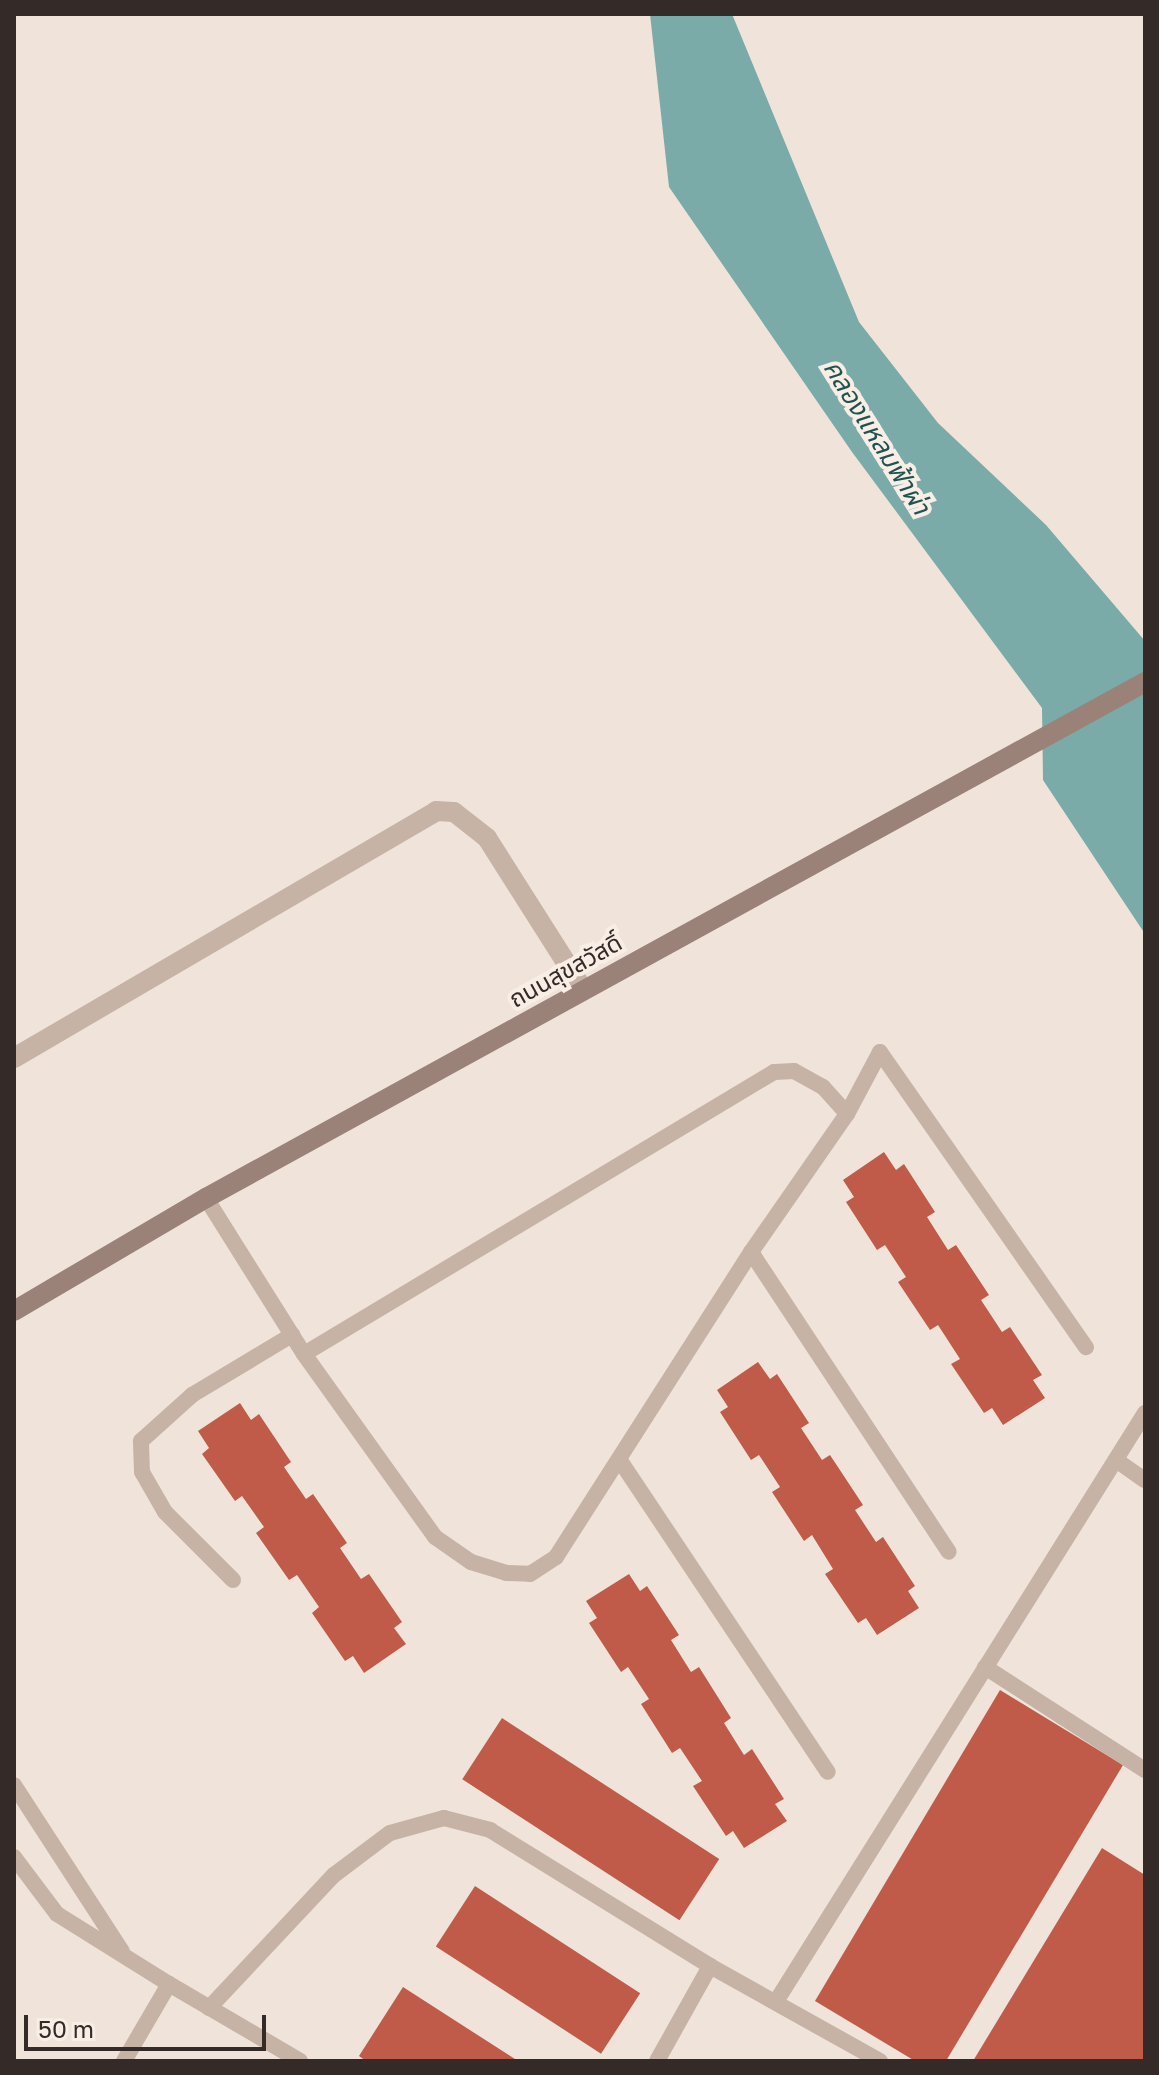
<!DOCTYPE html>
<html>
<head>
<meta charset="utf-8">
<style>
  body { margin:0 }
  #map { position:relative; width:1159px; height:2075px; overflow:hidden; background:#f0e4da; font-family:"Golos Text","Noto Sans Thai",sans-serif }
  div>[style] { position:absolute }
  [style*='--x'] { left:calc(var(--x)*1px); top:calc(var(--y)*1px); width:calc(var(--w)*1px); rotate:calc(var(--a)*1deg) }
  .water>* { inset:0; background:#7aaba9 }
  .building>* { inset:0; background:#bf5b48; transform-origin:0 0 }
  .lane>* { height:16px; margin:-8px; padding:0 8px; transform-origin:8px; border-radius:8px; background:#c7b3a6 }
  .street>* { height:20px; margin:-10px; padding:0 10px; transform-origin:10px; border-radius:10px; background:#c7b3a6 }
  .secondary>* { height:20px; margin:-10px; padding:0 10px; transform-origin:10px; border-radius:10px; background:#9a8278 }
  span { translate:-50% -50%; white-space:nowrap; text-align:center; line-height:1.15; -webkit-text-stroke:8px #f8eee5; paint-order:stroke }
  .street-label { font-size:24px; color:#342a27 }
  .water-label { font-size:26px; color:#1f5352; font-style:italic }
  .frame { position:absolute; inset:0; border:16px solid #342a27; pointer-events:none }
  .scale { position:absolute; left:24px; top:2015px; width:242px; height:36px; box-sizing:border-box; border:4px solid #342a27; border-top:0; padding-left:10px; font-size:24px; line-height:28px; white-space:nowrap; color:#342a27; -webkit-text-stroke:6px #f8eee5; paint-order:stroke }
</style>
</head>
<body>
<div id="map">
  <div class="water">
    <i style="clip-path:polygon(650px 14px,732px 14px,859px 322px,938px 423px,1046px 525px,1145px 641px,1145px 934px,1043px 780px,1042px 708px,852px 452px,669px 187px)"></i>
  </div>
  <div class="building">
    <i style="clip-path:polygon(884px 1152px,896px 1170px,904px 1164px,935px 1212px,927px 1217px,948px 1250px,956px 1245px,989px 1295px,981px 1300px,1002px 1332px,1010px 1327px,1042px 1375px,1033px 1380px,1045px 1398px,1003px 1425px,992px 1408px,984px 1413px,951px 1364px,960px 1359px,938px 1325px,930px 1330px,898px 1282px,906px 1277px,885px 1245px,877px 1250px,846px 1202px,854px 1197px,843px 1180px)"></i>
    <i style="clip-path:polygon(758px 1362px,770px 1379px,777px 1374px,809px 1423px,801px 1428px,822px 1460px,830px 1455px,863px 1505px,855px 1510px,876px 1542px,883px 1537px,915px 1586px,908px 1591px,919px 1608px,877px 1635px,866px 1618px,858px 1623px,825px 1574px,833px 1569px,812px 1535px,804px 1541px,772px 1492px,780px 1487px,759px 1455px,751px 1460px,720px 1412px,728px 1407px,717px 1390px)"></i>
    <i style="clip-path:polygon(240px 1403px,251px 1420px,259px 1414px,291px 1462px,284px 1467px,306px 1499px,313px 1494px,347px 1543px,340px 1548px,361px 1579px,369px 1574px,402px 1622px,394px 1628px,406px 1644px,364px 1673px,353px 1656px,345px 1661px,312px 1613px,319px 1607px,297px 1575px,289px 1580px,256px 1533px,264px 1527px,242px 1496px,235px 1501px,202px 1454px,209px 1448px,198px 1431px)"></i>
    <i style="clip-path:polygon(629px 1574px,640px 1591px,647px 1586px,679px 1635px,671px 1640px,691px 1672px,699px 1667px,731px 1718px,724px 1723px,744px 1755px,752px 1749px,784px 1799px,775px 1804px,787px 1821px,744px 1848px,733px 1831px,726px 1836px,693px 1786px,702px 1781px,680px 1748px,672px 1753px,641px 1704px,649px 1699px,628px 1667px,621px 1672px,589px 1623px,597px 1618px,586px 1601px)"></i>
    <i style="clip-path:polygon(1000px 1690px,1123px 1765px,946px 2061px,915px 2061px,815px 2001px)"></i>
    <i style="left:502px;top:1718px;width:259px;height:73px;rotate:33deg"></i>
    <i style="clip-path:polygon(1102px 1848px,1145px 1875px,1145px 2061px,973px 2061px)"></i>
    <i style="left:475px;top:1886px;width:197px;height:72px;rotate:33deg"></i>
    <i style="clip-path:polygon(403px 1987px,518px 2061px,366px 2061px,359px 2056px)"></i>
  </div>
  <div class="lane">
    <i style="--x:206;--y:1198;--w:184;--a:57.9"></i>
    <i style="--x:304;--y:1354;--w:225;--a:54.4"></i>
    <i style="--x:435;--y:1537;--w:44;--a:34.8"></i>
    <i style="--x:471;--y:1562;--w:37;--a:17"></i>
    <i style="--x:506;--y:1573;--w:24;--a:2"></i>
    <i style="--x:530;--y:1574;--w:31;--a:-33"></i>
    <i style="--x:556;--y:1557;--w:362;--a:-57.4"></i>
    <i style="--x:751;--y:1252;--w:168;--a:-55.2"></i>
    <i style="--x:847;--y:1114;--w:70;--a:-62"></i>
    <i style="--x:880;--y:1052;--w:360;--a:55.1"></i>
    <i style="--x:751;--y:1252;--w:359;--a:56.6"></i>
    <i style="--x:304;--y:1354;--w:548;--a:-30.96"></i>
    <i style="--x:774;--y:1072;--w:20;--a:-3"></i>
    <i style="--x:794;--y:1071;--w:33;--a:29"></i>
    <i style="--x:823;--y:1087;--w:36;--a:48"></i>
    <i style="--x:619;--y:1459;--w:376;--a:56.3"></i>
    <i style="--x:1116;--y:1460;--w:35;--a:35"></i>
    <i style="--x:233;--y:1580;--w:96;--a:-135"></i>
    <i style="--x:165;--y:1512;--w:46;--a:-119.9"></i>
    <i style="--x:142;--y:1472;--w:31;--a:-92"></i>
    <i style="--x:141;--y:1441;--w:69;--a:-42"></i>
    <i style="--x:192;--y:1395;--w:117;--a:-31"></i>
    <i style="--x:985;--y:1667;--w:190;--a:32.8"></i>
    <i style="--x:14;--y:1785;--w:198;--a:57"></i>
    <i style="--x:14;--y:1857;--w:71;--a:53"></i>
    <i style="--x:57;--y:1914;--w:132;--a:32"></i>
    <i style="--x:169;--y:1984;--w:89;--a:120.3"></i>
    <i style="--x:169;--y:1984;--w:152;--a:30.4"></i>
    <i style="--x:777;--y:2000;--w:693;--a:-57.92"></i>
    <i style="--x:209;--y:2008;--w:183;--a:-46.8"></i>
    <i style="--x:334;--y:1875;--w:70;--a:-36.9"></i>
    <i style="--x:390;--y:1833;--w:56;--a:-15.5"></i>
    <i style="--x:444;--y:1818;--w:48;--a:14.6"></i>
    <i style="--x:490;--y:1830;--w:259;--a:31.7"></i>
    <i style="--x:710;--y:1966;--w:195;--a:29.2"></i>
    <i style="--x:657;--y:2061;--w:109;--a:-60.8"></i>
  </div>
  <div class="street">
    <i style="--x:14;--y:1058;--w:489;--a:-30.3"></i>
    <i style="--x:436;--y:811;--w:18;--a:3"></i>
    <i style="--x:454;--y:812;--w:42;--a:38.2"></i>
    <i style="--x:487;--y:838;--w:179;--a:57.6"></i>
  </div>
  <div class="secondary">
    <i style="--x:14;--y:1311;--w:223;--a:-30.5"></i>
    <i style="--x:206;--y:1198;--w:1071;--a:-28.79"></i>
  </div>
  <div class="street-label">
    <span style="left:565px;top:970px;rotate:-29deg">ถนนสุขสวัสดิ์</span>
  </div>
  <div class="water-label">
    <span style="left:877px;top:437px;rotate:58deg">คลองแหลมฟ้าผ่า</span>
  </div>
  <div class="frame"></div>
  <div class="scale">50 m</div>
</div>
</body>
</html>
